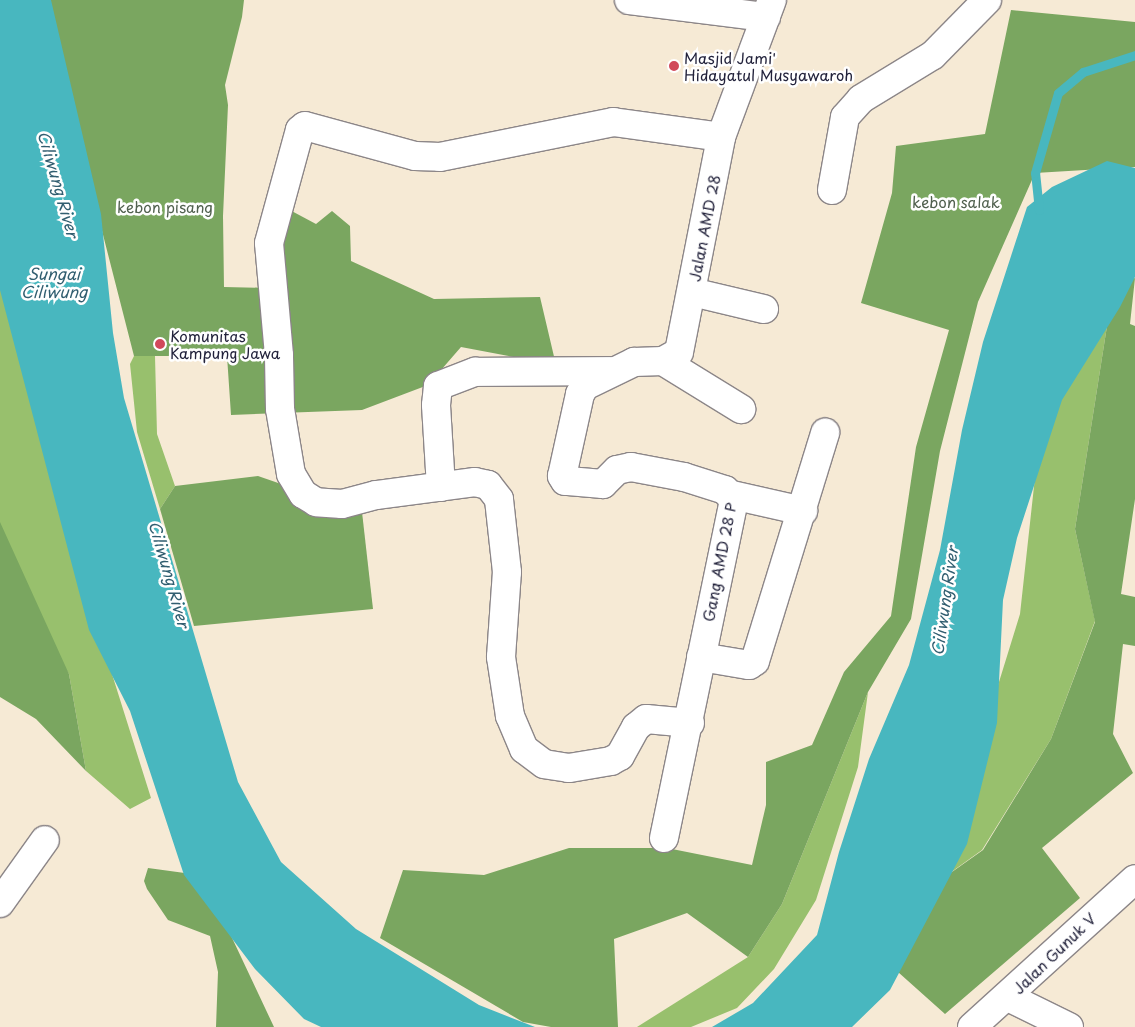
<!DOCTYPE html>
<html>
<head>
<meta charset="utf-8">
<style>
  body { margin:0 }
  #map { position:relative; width:1135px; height:1027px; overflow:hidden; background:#f6ead5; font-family:"Playpen Sans",sans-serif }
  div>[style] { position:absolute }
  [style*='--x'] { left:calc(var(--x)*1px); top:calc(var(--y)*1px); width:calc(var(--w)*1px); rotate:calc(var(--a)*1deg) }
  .green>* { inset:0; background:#98c06d }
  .forest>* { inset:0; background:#7aa660 }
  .water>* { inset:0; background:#48b7bf }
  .stream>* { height:9px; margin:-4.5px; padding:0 4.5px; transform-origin:4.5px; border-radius:4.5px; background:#48b7bf }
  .roads { filter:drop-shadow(1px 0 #8c8688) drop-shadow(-1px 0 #8c8688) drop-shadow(0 1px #8c8688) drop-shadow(0 -1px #8c8688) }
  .minor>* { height:28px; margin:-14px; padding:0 14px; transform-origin:14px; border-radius:14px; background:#fff }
  .dots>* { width:14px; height:14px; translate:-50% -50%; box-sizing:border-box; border:2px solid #fff; border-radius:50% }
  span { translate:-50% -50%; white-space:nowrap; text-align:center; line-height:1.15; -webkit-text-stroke:5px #fff; paint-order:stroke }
  .poi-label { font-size:15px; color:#22223b }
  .left { translate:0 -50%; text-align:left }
  .park-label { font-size:15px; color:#51614f }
  .street-label { font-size:15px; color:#22223b }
  .water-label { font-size:16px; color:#315e70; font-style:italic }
</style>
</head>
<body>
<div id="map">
  <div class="green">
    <i style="clip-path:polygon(0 264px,61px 512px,151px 798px,130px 809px,86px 771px,69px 674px,0 564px)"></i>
    <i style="clip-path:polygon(1113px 288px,1075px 529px,1095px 621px,1051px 739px,982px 850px,911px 901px,982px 737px,1020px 614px,1048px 359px)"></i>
    <i style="clip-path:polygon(134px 356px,155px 356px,157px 434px,175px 486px,160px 509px,137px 432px,130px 364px)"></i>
    <i style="clip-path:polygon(868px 692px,858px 767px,816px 900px,774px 969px,737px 1008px,691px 1027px,637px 1027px,748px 957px,782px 904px)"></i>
  </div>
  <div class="forest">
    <i style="clip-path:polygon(43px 0,244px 0,242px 17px,225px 85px,228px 105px,223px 216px,224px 287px,273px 288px,271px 200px,316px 224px,332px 211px,350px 226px,351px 261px,434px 299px,540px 297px,556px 365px,461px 347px,428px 385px,362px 410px,231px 415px,227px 356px,134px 356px)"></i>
    <i style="clip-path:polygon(1011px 10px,1135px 22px,1135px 167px,1035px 173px,978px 302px,940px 451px,911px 619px,868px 692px,782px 904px,748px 957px,687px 913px,614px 939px,618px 1027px,551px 1027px,523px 1022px,380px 938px,403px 870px,484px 875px,569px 848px,667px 848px,752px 865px,766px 805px,766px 762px,812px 745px,844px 672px,891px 616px,916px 447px,949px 330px,861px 303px,892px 193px,896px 146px,985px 134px)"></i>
    <i style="clip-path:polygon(1135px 278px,1130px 324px,1135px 326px,1135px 499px,1121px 594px,1135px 597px,1135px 646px,1123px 644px,1113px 734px,1133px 773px,1042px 848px,1080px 898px,945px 1014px,898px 972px,911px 901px,983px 850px,1051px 739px,1095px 622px,1075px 529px,1113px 288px)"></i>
    <i style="clip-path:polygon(258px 476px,362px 512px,373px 609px,194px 626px,160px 509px,175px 486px)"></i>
    <i style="clip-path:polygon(0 522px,69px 674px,86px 771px,36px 719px,0 697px)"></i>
    <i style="clip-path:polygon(148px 868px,192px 874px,225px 923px,274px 1027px,216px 1027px,218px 972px,210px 936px,168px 920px,147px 889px,144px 881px)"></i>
  </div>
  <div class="water">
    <i style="clip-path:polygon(0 0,51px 0,101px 214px,113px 333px,124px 398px,238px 782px,281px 862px,356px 929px,479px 1005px,535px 1027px,321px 1027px,304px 1019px,255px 969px,184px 875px,130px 711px,89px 630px,0 290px)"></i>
    <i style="clip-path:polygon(1107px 161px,1135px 168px,1135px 277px,1120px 307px,1062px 400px,1017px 538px,1003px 600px,997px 723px,967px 844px,890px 990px,852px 1027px,712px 1027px,753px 1003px,817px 935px,839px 852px,869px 759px,909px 665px,940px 550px,962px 430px,983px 342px,1027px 207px,1052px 187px)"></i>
  </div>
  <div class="stream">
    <i style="--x:1039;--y:210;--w:37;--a:-96"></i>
    <i style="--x:1035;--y:173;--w:83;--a:-74"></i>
    <i style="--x:1058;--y:93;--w:33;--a:-40"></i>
    <i style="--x:1083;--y:72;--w:55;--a:-18.1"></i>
  </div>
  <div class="roads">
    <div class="minor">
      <i style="--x:629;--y:0;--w:138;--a:7.1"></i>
      <i style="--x:832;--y:190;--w:74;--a:-79.9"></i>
      <i style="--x:845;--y:117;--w:24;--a:-48"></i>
      <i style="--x:861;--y:99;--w:84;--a:-31.4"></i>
      <i style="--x:933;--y:55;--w:77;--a:-45.5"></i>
      <i style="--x:692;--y:292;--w:74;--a:13.3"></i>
      <i style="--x:663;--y:361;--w:92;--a:31.6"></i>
      <i style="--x:441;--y:487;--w:82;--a:-93.5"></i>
      <i style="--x:436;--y:405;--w:19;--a:-84"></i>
      <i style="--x:438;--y:386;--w:40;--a:-21"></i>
      <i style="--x:475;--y:372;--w:135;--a:-0.4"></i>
      <i style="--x:732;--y:495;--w:73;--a:12.7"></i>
      <i style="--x:701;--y:657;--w:49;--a:9.5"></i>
      <i style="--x:749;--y:665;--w:7;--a:-34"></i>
      <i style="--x:755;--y:661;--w:239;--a:-72.9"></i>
      <i style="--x:690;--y:723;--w:44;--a:-174.8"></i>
      <i style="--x:646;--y:719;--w:13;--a:141"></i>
      <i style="--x:636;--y:727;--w:33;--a:119"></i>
      <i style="--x:620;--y:756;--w:10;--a:151"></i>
      <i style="--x:611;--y:761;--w:43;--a:170.5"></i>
      <i style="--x:569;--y:768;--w:25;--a:-171"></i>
      <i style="--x:544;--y:764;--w:25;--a:-143"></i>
      <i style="--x:524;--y:749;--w:36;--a:-113"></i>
      <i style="--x:510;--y:716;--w:60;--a:-98.7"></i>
      <i style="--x:501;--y:657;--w:85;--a:-86"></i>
      <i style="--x:507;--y:572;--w:73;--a:-96.3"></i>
      <i style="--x:499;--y:499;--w:18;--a:-128"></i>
      <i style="--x:488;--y:485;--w:13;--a:-167"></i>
      <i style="--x:475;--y:482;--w:100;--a:172.5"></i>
      <i style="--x:376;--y:495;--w:35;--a:165"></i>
      <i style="--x:342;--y:504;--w:26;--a:-176"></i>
      <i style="--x:316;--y:502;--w:15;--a:-148"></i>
      <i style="--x:303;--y:494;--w:23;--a:-121"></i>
      <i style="--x:291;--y:474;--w:66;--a:-99.6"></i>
      <i style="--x:280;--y:409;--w:54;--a:-91.1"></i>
      <i style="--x:279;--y:355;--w:112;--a:-95.1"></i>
      <i style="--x:269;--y:243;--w:117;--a:-74.7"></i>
      <i style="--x:300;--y:130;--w:6;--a:-39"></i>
      <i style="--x:305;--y:126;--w:114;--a:15.3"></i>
      <i style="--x:415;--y:156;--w:25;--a:2"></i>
      <i style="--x:440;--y:157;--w:177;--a:-11.4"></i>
      <i style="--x:613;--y:122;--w:109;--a:7.9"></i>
      <i style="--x:664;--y:838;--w:345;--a:-78.3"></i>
      <i style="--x:734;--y:500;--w:13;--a:-132"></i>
      <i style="--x:725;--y:490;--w:43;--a:-162.4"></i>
      <i style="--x:684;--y:477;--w:54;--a:-169.3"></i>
      <i style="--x:631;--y:467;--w:14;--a:168"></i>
      <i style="--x:617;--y:470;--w:20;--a:135"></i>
      <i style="--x:603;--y:484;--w:38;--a:-175"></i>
      <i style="--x:565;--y:481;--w:6;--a:-121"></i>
      <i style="--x:562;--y:476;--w:84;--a:-77.6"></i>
      <i style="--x:580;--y:394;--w:9;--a:-58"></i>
      <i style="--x:585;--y:386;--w:55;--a:-26.1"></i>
      <i style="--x:634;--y:362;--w:29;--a:-2"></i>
      <i style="--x:663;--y:361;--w:18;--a:-29"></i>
      <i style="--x:679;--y:352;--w:219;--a:-78.9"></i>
      <i style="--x:721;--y:137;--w:146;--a:-69.6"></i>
      <i style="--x:0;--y:903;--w:77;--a:-54.5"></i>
      <i style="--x:1008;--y:997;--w:68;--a:26.2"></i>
      <i style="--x:972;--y:1027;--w:220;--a:-42.2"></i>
    </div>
  </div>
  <div class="dots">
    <i style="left:674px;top:66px;background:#d1495b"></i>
    <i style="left:160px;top:344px;background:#d1495b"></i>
  </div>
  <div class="poi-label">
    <span class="left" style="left:684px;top:66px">Masjid Jami'<br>Hidayatul Musyawaroh</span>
    <span class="left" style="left:170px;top:344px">Komunitas<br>Kampung Jawa</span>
  </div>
  <div class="park-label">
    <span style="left:956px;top:202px">kebon salak</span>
    <span style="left:165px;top:207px">kebon pisang</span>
  </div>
  <div class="street-label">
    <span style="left:704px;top:228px;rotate:-79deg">Jalan AMD 28</span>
    <span style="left:719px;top:562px;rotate:-79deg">Gang AMD 28 P</span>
    <span style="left:1054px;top:953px;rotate:-44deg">Jalan Gunuk V</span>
  </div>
  <div class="water-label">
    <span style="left:59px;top:184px;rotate:74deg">Ciliwung River</span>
    <span style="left:54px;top:282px">Sungai<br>Ciliwung</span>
    <span style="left:170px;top:574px;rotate:74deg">Ciliwung River</span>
    <span style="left:944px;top:601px;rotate:-82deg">Ciliwung River</span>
  </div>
</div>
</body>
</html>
